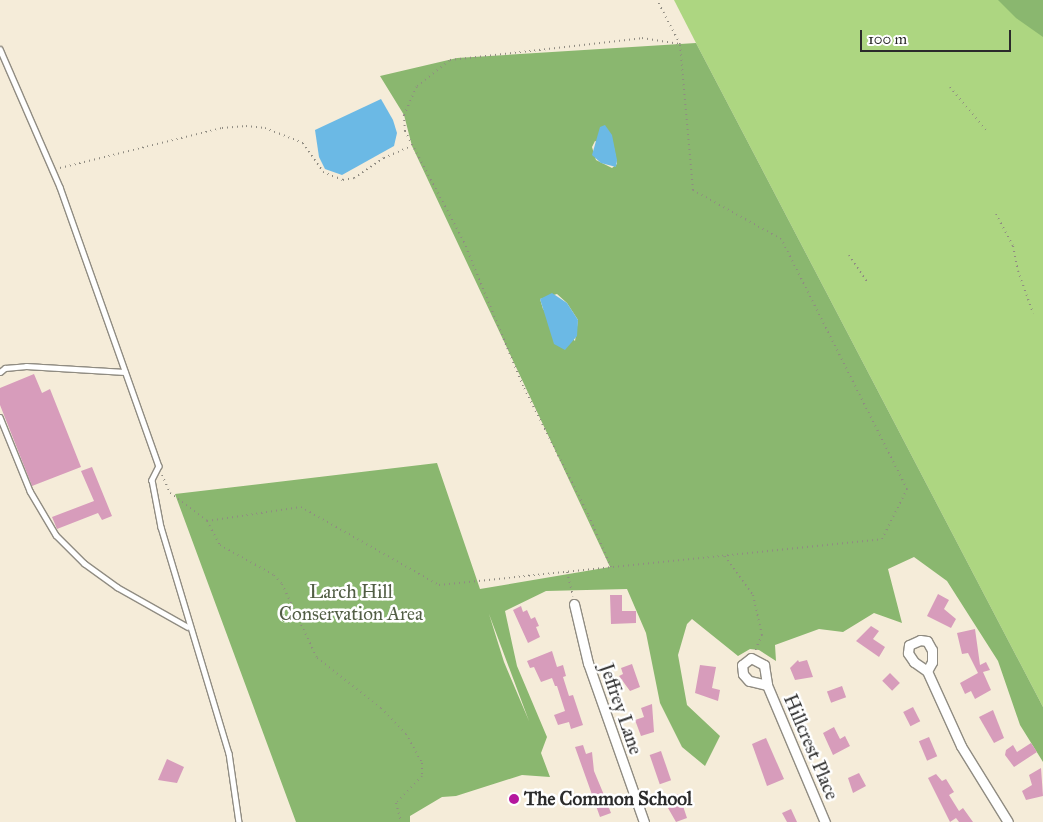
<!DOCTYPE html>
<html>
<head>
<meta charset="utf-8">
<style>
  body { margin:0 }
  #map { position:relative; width:1043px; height:822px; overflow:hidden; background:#f5ecd9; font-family:"IM FELL Great Primer",serif }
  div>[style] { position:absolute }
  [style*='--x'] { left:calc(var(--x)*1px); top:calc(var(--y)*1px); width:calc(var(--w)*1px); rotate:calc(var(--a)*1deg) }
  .green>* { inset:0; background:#add681 }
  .forest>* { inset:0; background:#8ab76f }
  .water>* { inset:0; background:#6bb9e5 }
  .building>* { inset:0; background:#d79cbb; transform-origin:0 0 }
  .path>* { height:2px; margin-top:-1px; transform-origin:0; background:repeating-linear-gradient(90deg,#908c82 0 1px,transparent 0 5px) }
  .roads { filter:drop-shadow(1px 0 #908c82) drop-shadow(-1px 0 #908c82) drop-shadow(0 1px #908c82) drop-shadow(0 -1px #908c82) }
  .lane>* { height:4.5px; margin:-2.25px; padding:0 2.25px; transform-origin:2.25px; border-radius:2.25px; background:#fff }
  .street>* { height:9px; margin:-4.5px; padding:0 4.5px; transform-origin:4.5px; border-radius:4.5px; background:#fff }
  .dots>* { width:14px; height:14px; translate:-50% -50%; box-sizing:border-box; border:2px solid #fff; border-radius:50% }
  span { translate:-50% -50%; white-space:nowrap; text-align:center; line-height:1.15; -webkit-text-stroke:5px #fff; paint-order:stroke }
  .park-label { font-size:19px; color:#525e45 }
  .street-label { font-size:19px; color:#2b2b2b }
  .poi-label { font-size:19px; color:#2b2b2b; font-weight:700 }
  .left { translate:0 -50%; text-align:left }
  .scale { position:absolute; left:860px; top:30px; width:151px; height:22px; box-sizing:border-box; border:2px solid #2b2b2b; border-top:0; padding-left:6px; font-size:15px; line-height:18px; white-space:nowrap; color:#2b2b2b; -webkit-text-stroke:4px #fff; paint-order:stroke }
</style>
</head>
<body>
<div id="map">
  <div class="green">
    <i style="clip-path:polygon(674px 0,1043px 0,1043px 707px,696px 43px)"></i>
  </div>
  <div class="forest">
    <i style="clip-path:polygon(998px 0,1043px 0,1043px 37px,1016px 18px)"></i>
    <i style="clip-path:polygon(evenodd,696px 43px,1043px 707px,1043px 762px,1020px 725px,998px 661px,947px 581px,914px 557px,888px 569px,902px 623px,874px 613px,843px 632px,819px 629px,775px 645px,776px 661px,759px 650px,750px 649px,738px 656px,692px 619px,687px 624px,678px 655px,687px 705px,720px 736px,705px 766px,682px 747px,660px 703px,646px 633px,627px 589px,546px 591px,505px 611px,517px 666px,547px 737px,541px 753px,550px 777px,522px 775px,456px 796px,442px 797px,410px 816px,410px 822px,296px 822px,175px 494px,437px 463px,480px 589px,610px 567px,412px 146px,404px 115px,380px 76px,457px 58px,696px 43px,595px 141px,614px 148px,617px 164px,612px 168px,596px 160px,592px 147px,595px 141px,696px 43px,557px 294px,567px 303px,578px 320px,575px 341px,543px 309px,540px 299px,557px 294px,696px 43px,489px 614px,529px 721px,504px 662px,489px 614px)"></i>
  </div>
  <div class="water">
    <i style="clip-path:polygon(381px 99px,393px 120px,397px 133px,394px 146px,342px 175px,325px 169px,319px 157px,315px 130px)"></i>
    <i style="clip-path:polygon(605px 125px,612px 135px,617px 160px,616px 167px,601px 163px,592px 155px,600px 127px)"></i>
    <i style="clip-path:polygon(552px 293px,567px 303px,578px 320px,577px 336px,565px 350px,554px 344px,540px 299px)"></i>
  </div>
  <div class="building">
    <i style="clip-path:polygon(34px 374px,42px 393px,50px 389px,81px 467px,32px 486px,0 405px,0 388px)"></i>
    <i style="clip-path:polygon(92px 467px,112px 516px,102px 520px,98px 513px,57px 529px,52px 517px,94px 501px,81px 471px)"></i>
    <i style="clip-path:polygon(938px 594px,949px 600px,944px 609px,956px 619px,951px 628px,927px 616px)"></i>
    <i style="clip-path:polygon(610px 595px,622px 595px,622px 611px,636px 611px,636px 623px,611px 624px)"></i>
    <i style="clip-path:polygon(521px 606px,523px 612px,527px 610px,531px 619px,535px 617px,539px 626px,536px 627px,540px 637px,528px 643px,513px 610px)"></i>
    <i style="clip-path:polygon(871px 626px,879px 631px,873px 639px,885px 647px,879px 657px,856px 641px)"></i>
    <i style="clip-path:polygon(975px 629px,980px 665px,986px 662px,990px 670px,983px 672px,991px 690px,975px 699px,971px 691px,965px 694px,960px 683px,978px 673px,968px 653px,962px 654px,957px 633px)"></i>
    <i style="clip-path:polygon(552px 651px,557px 667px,563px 665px,566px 676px,563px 677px,569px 696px,573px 695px,583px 725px,571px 729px,569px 722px,558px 725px,554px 715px,565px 711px,557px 686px,555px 686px,552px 678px,541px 682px,534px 667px,530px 668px,527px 661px)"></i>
    <i style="clip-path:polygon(798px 660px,799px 662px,807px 660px,813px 677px,795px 680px,790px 668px)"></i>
    <i style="clip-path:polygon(632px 664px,640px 687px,630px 691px,619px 676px,623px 674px,621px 668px)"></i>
    <i style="clip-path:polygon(700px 665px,716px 667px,712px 688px,720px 690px,718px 701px,695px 693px)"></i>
    <i style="left:890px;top:673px;width:14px;height:11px;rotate:45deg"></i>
    <i style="left:842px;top:686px;width:12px;height:16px;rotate:70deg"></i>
    <i style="clip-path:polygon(652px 704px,654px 732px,641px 736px,635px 720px,644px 717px,641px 708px)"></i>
    <i style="left:913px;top:707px;width:16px;height:11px;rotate:63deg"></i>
    <i style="clip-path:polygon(993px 710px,1004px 738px,994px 743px,979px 717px)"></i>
    <i style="clip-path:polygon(834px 727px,840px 739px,845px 736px,850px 746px,833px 755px,823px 733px)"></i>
    <i style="left:929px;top:737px;width:21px;height:11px;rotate:67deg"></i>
    <i style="clip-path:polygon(766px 738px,784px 779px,767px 786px,752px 744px)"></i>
    <i style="clip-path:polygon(1031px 743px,1037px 752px,1014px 767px,1005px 755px,1006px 750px,1013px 745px,1017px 752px)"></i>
    <i style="clip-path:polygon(583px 745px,586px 754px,592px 752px,594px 771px,604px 795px,607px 794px,610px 802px,607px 803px,611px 813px,600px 817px,575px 747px)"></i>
    <i style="left:661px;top:751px;width:31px;height:12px;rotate:71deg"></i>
    <i style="clip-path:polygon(167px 759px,184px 767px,177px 783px,158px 780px)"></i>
    <i style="clip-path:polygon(1041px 768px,1043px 796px,1026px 800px,1022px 791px,1032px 785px,1029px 775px)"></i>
    <i style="clip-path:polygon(859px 773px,866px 786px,853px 793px,848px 778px)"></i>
    <i style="clip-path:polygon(936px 774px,942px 781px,946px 779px,954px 792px,949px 795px,959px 811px,963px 808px,973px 822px,959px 822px,956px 818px,950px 822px,928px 778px)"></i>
    <i style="clip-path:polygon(679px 794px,687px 818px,676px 822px,668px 808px,671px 807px,668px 797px)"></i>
    <i style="clip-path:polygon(791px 809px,797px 822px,787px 822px,782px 813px)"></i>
  </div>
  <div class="path">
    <i style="--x:950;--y:87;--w:56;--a:50.1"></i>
    <i style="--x:60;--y:168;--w:167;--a:-13.9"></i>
    <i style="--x:222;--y:128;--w:24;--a:-5"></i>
    <i style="--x:246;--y:126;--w:19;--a:6"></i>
    <i style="--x:265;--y:128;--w:41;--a:21.5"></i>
    <i style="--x:303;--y:143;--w:35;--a:55"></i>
    <i style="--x:323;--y:172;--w:22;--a:22"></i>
    <i style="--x:343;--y:180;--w:11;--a:-10"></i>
    <i style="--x:354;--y:178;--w:36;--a:-34"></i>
    <i style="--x:384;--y:158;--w:30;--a:-24"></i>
    <i style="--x:996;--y:214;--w:36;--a:62"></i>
    <i style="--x:1013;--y:246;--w:25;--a:79"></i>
    <i style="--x:1018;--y:271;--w:45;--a:70.3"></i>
    <i style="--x:849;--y:255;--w:32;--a:56"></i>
    <i style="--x:162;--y:475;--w:20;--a:66"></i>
    <i style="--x:170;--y:493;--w:46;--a:37.1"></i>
    <i style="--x:207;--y:521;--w:27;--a:62"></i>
    <i style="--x:220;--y:545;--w:62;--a:29.1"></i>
    <i style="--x:274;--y:575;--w:12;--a:48"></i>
    <i style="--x:282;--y:584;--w:82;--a:64.7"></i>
    <i style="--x:317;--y:658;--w:81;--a:38"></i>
    <i style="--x:381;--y:708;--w:36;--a:46"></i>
    <i style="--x:406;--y:734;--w:33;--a:61"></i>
    <i style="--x:422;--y:763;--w:13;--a:90"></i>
    <i style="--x:422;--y:776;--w:37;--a:134"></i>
    <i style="--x:396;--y:803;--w:20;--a:75"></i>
    <i style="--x:207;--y:521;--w:95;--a:-8.5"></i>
    <i style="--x:301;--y:507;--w:159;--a:29.5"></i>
    <i style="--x:439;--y:585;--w:445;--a:-5.9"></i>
    <i style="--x:882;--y:539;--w:56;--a:-63.4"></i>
    <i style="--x:907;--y:489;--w:280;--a:-116.7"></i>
    <i style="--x:781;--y:239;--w:101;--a:-150.9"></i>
    <i style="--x:693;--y:190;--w:147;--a:-95.1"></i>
    <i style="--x:680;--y:44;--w:50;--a:-117.6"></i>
    <i style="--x:725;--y:556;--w:48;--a:54.3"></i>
    <i style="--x:753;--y:595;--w:41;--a:77.3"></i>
    <i style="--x:762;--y:635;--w:17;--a:114"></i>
    <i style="--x:611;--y:567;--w:58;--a:-113.5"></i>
    <i style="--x:588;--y:514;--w:144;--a:-116.9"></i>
    <i style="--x:523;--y:386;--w:156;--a:-112.3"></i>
    <i style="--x:464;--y:242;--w:126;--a:-118"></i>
    <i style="--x:405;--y:131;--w:16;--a:-94"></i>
    <i style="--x:404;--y:115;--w:32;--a:-66"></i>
    <i style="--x:417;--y:86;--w:42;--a:-38.2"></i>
    <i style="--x:450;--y:60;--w:193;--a:-6.5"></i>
    <i style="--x:642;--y:38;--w:38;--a:9"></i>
    <i style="--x:567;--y:572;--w:25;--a:76"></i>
  </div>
  <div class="roads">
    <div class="lane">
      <i style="--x:0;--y:49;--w:150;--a:66.5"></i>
      <i style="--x:60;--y:187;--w:296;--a:70.5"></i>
      <i style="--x:159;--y:466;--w:16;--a:117"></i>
      <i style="--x:152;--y:480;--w:48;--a:79.2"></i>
      <i style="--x:161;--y:527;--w:236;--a:73.3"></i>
      <i style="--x:229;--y:753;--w:70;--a:81.8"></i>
      <i style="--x:0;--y:372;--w:6;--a:-39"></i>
      <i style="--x:5;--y:368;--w:21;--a:-5"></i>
      <i style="--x:26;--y:366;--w:99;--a:3.5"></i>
      <i style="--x:0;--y:417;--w:80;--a:67.9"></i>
      <i style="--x:30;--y:491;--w:51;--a:59.4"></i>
      <i style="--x:56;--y:535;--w:40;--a:45"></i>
      <i style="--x:84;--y:563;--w:41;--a:36"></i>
      <i style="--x:117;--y:587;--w:81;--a:29.4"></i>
    </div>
    <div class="street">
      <i style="--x:574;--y:604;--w:61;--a:76.7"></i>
      <i style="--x:588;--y:663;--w:169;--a:70.6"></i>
      <i style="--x:920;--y:640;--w:7;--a:8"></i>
      <i style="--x:927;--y:641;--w:10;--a:61"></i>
      <i style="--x:932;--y:650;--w:12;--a:90"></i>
      <i style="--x:932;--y:662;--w:10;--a:119"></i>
      <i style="--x:927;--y:671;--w:16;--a:-145"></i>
      <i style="--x:914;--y:662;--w:11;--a:-124"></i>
      <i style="--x:908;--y:653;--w:8;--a:-83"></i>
      <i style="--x:909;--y:645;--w:12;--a:-24"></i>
      <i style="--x:751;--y:658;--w:15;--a:28"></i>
      <i style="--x:764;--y:665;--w:20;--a:81"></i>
      <i style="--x:767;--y:685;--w:18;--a:-167"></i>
      <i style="--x:749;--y:681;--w:9;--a:-131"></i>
      <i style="--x:743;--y:674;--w:9;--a:-96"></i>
      <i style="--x:742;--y:665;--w:11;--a:-38"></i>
      <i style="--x:927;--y:671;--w:82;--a:65.6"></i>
      <i style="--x:961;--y:746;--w:89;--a:58.3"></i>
      <i style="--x:767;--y:685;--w:149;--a:67.1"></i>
    </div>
  </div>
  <div class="dots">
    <i style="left:514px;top:799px;background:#b5179e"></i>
  </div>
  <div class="park-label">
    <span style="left:351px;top:603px">Larch Hill<br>Conservation Area</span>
  </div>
  <div class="street-label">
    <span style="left:621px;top:709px;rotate:71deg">Jeffrey Lane</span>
    <span style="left:811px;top:747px;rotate:67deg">Hillcrest Place</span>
  </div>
  <div class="poi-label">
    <span class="left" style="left:524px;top:799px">The Common School</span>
  </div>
  <div class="scale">100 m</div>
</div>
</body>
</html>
